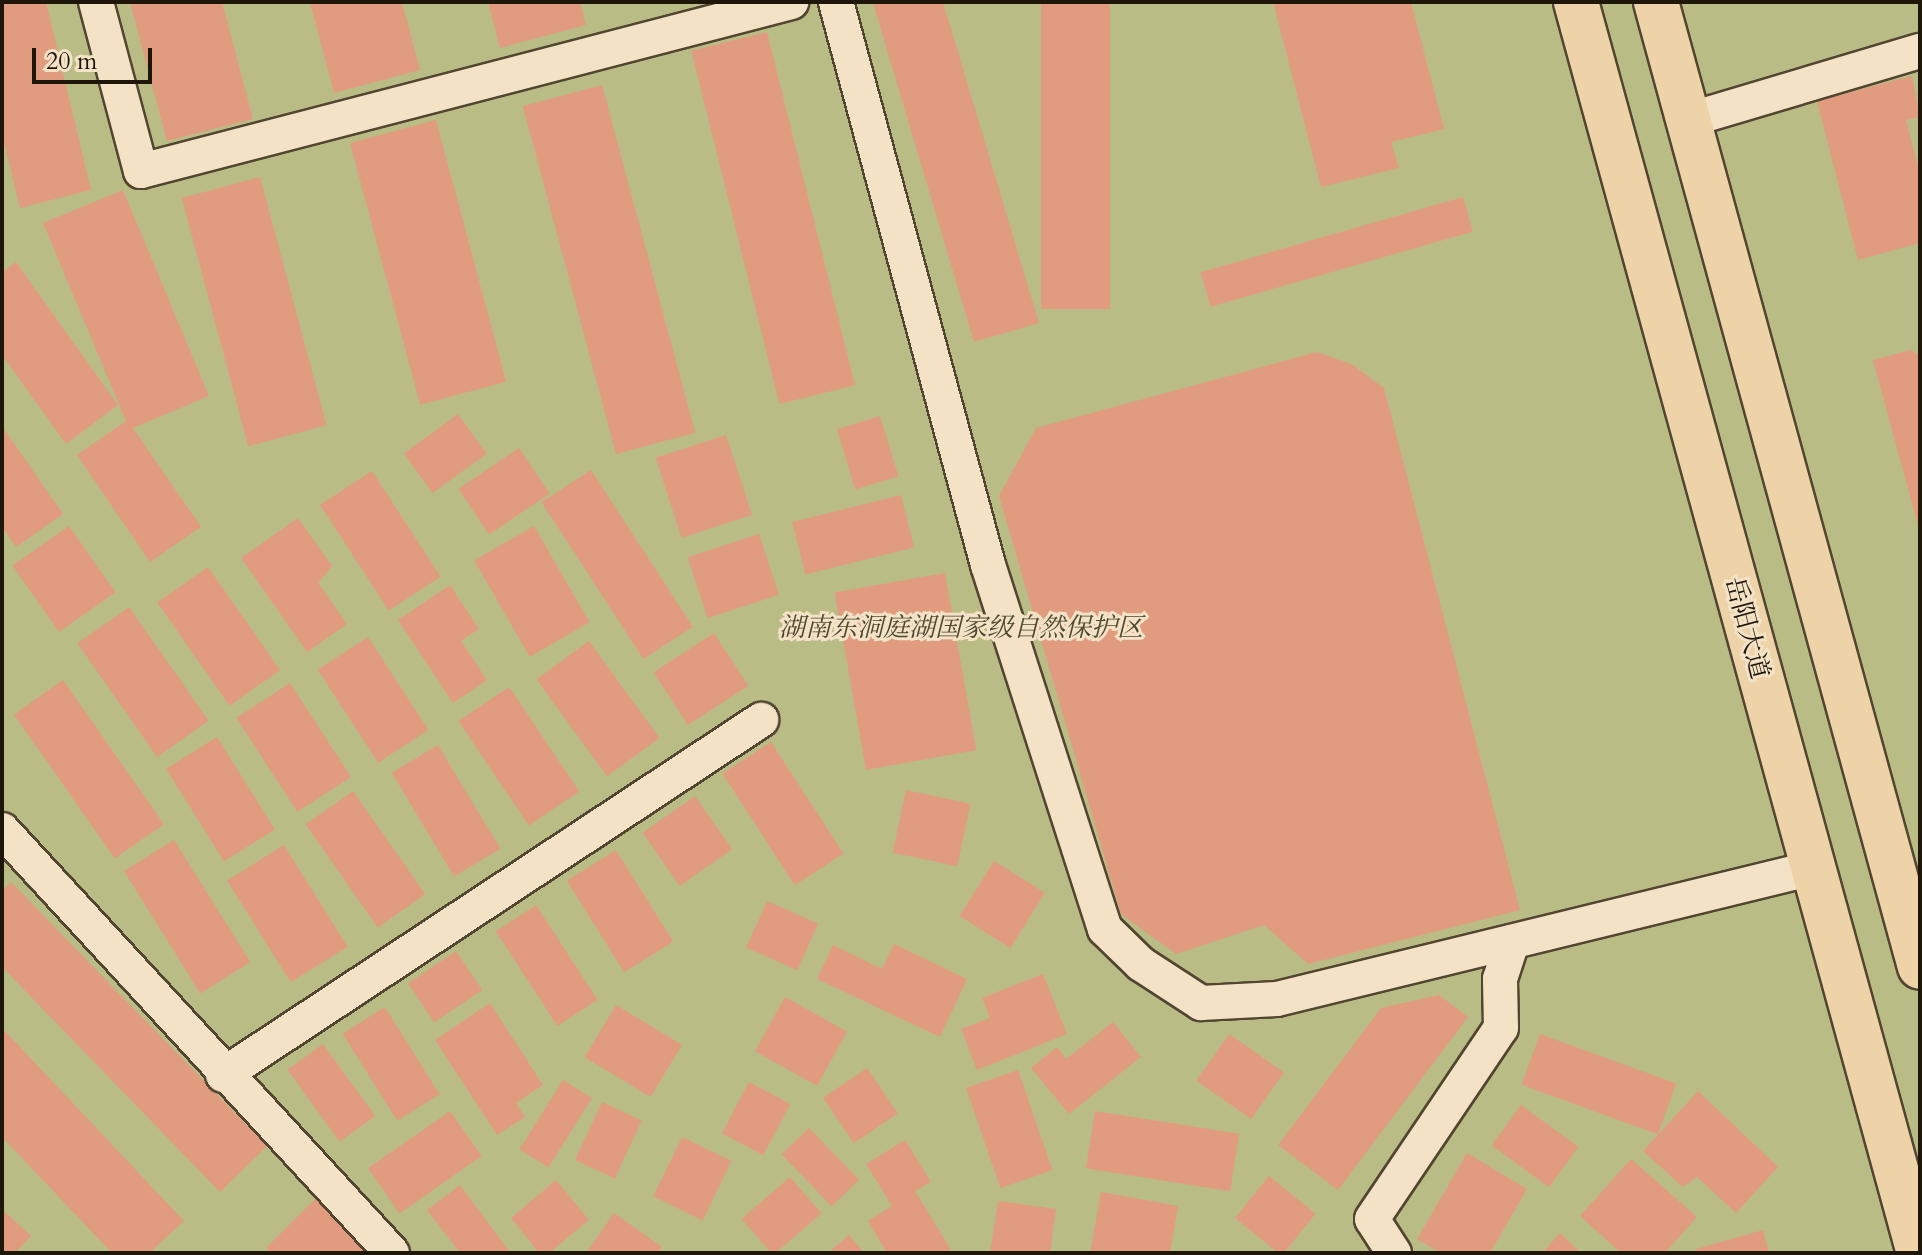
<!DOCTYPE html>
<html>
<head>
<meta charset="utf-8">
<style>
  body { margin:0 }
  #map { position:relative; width:1922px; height:1255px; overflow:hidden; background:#edd3a7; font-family:Cardo,"Noto Serif SC",serif }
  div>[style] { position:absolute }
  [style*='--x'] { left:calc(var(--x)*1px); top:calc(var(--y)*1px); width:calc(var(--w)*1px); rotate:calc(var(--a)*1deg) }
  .green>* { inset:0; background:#babc85; transform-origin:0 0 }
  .building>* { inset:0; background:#e19c7f; transform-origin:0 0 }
  .roads { filter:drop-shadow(2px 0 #524531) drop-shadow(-2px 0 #524531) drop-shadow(0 2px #524531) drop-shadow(0 -2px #524531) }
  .minor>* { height:34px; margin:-17px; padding:0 17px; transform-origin:17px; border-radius:17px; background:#f3e2c6 }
  .primary>* { height:44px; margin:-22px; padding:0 22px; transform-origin:22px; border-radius:22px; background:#edd3a7 }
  span { translate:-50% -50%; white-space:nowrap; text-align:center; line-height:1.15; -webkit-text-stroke:6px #f3e2c6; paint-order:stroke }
  .park-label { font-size:26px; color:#4e482f; font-style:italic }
  .street-label { font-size:26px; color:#1f160a }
  .frame { position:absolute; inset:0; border:4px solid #1f160a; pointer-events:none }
  .scale { position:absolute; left:32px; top:48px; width:120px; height:36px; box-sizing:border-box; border:4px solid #1f160a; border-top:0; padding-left:10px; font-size:24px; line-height:28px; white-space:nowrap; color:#1f160a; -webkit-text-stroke:6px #f3e2c6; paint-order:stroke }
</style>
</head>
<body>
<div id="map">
  <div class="green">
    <i style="left:2px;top:2px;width:1918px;height:1251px"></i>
  </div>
  <div class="building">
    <i style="clip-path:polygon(2px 2px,46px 2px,91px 190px,20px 208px,2px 134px)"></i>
    <i style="clip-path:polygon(130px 2px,222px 2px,253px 119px,167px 141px)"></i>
    <i style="clip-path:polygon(310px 2px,402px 2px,420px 70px,334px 93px)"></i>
    <i style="clip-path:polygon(488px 2px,580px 2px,586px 25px,500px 48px)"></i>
    <i style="clip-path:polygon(877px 2px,943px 2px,1039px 323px,974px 342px,873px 3px)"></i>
    <i style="left:1041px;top:2px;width:69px;height:307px"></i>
    <i style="clip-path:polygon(1273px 2px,1411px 2px,1444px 129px,1391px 142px,1399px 168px,1321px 187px)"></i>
    <i style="left:767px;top:32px;width:364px;height:78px;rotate:76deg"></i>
    <i style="clip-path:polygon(1912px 76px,1920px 117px,1906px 120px,1920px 174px,1920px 243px,1858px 260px,1817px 101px)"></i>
    <i style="left:602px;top:85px;width:360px;height:82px;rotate:75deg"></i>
    <i style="left:436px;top:120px;width:271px;height:89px;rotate:75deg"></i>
    <i style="left:260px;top:177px;width:257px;height:81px;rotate:75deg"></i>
    <i style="clip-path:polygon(123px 190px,209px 396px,133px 428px,201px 527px,150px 562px,77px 455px,126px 421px,43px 223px)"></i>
    <i style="left:1463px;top:197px;width:36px;height:273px;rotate:74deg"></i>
    <i style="clip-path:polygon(16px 262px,118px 405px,66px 444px,2px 355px,2px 272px)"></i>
    <i style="clip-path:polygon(1911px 350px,1920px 356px,1919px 529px,1873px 360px)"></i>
    <i style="clip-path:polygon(1317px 352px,1351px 364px,1384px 388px,1520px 910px,1308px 964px,1264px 925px,1176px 954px,1121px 914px,999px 496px,1036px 428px)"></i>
    <i style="left:458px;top:414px;width:49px;height:67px;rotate:54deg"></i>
    <i style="left:880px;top:416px;width:63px;height:45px;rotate:73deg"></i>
    <i style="clip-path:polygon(2px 426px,63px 514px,16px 547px,2px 527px)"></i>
    <i style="left:726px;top:435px;width:84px;height:74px;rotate:72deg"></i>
    <i style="left:519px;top:448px;width:55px;height:73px;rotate:56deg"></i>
    <i style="left:591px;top:470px;width:187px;height:59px;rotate:57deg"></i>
    <i style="left:372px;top:471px;width:126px;height:62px;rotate:57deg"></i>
    <i style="left:901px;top:495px;width:54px;height:112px;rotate:76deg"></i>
    <i style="clip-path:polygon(298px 518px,332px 566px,318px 583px,347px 624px,307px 652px,241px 558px)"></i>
    <i style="left:69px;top:526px;width:81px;height:69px;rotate:55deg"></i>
    <i style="left:534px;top:526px;width:111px;height:69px;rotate:60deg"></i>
    <i style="left:759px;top:534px;width:64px;height:75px;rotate:72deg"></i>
    <i style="left:208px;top:567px;width:126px;height:62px;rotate:55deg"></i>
    <i style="left:945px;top:573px;width:180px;height:112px;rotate:80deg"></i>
    <i style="clip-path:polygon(450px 585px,479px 629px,461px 641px,487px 680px,453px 703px,398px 620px)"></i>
    <i style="left:129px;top:607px;width:139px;height:63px;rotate:55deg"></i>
    <i style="left:714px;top:633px;width:63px;height:72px;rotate:57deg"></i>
    <i style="left:368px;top:637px;width:111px;height:60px;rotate:57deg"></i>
    <i style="left:589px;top:641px;width:120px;height:65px;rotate:54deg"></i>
    <i style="left:63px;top:680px;width:176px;height:60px;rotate:55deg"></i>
    <i style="left:290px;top:683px;width:112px;height:64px;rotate:57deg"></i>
    <i style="left:509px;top:687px;width:126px;height:61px;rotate:56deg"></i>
    <i style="left:217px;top:737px;width:109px;height:60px;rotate:58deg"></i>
    <i style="left:771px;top:742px;width:133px;height:58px;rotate:57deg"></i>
    <i style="left:438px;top:745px;width:121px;height:54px;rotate:59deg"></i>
    <i style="left:906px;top:790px;width:66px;height:64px;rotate:12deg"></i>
    <i style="left:353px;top:791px;width:126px;height:58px;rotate:55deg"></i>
    <i style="left:695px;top:796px;width:65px;height:64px;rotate:55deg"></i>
    <i style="left:174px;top:840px;width:144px;height:59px;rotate:58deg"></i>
    <i style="left:284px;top:845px;width:120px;height:67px;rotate:58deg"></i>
    <i style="left:616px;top:850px;width:108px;height:58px;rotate:58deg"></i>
    <i style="left:994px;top:861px;width:60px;height:65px;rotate:32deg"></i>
    <i style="clip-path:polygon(11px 882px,267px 1146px,220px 1192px,2px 967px,2px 891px)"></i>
    <i style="left:767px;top:901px;width:56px;height:51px;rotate:24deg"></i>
    <i style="left:536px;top:905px;width:113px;height:48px;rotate:57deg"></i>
    <i style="clip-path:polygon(894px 944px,967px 979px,940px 1037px,817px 979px,833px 945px,882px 969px)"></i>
    <i style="left:456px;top:951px;width:47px;height:58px;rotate:56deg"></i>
    <i style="clip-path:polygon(1043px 974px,1067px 1034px,977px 1070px,961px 1029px,990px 1018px,982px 998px)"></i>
    <i style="clip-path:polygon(1439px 995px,1468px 1017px,1338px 1190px,1278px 1145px,1381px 1008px)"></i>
    <i style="left:785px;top:997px;width:71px;height:62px;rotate:29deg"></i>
    <i style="clip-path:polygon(490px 1003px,543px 1085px,516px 1103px,525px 1117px,497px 1135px,435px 1040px)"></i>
    <i style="left:616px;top:1005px;width:77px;height:61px;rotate:31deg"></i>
    <i style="left:385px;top:1007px;width:103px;height:50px;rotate:58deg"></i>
    <i style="clip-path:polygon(1113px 1022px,1141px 1057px,1069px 1114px,1031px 1068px,1057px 1047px,1066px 1059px)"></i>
    <i style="clip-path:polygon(2px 1028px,184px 1221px,149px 1253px,112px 1253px,2px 1137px)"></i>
    <i style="left:1229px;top:1034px;width:67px;height:57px;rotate:35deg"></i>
    <i style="left:1540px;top:1034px;width:145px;height:54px;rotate:20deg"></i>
    <i style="left:323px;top:1044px;width:89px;height:44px;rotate:54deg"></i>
    <i style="left:867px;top:1068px;width:55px;height:53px;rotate:56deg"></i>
    <i style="left:1018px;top:1070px;width:106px;height:55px;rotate:71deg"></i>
    <i style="left:563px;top:1080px;width:34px;height:82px;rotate:32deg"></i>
    <i style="left:749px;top:1082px;width:47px;height:58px;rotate:28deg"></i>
    <i style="clip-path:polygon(1698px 1091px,1778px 1167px,1736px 1213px,1697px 1177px,1683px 1187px,1643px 1151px)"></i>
    <i style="left:602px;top:1102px;width:44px;height:64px;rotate:25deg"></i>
    <i style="left:1521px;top:1105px;width:71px;height:50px;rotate:36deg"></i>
    <i style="left:450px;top:1111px;width:55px;height:100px;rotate:55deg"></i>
    <i style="left:1095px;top:1111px;width:146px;height:58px;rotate:9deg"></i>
    <i style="left:809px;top:1128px;width:72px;height:38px;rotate:46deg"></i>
    <i style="left:682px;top:1137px;width:55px;height:66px;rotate:26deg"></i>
    <i style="clip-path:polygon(905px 1140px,931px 1182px,915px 1191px,951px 1250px,945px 1253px,887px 1253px,868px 1221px,892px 1206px,866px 1164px)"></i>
    <i style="clip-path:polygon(1467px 1153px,1527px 1189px,1490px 1253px,1441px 1253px,1417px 1239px)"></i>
    <i style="clip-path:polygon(1631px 1159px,1697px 1217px,1665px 1253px,1621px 1253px,1580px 1216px)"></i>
    <i style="left:1269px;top:1176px;width:60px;height:54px;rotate:39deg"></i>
    <i style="left:790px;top:1177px;width:48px;height:64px;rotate:49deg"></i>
    <i style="clip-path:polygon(556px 1180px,589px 1220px,549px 1253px,539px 1253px,511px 1218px)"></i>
    <i style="clip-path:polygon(460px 1185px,511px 1253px,460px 1253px,427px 1210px)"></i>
    <i style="clip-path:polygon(1101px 1192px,1178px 1206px,1170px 1253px,1090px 1253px)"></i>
    <i style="clip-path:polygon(318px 1196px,374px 1253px,271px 1253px,266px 1248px)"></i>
    <i style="clip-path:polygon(998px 1201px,1056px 1209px,1050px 1253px,990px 1253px)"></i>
    <i style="clip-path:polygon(2px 1209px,31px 1236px,15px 1253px,2px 1253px)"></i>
    <i style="clip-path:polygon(614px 1213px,662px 1247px,658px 1253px,586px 1253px)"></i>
    <i style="clip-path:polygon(1763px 1230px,1769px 1253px,1697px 1253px,1696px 1249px)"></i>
    <i style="clip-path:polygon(1560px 1233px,1581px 1253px,1542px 1253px)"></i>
    <i style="clip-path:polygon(849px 1235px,864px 1253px,828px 1253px)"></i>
  </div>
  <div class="roads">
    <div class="minor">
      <i style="--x:96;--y:2;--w:175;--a:75.1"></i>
      <i style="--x:141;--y:171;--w:672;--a:-14.57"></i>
      <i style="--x:836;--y:2;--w:583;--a:74.89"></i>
      <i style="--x:988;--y:565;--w:382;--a:72.2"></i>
      <i style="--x:1105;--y:929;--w:50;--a:44.2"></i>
      <i style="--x:1141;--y:964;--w:72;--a:33"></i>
      <i style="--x:1201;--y:1003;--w:76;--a:-3"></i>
      <i style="--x:1277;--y:999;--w:552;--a:-13.73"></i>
      <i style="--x:1688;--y:120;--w:242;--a:-16.6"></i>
      <i style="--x:2;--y:830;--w:575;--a:47.32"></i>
      <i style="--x:223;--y:1075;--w:645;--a:-33.42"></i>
      <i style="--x:1394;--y:1253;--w:40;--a:-122.9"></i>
      <i style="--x:1372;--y:1219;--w:230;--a:-56"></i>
      <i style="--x:1501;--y:1028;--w:49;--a:-91.2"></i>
      <i style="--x:1500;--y:979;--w:39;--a:-72"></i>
    </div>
    <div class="primary">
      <i style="--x:1576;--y:2;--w:1297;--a:74.67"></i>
      <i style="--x:1656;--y:2;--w:1000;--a:74.7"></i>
    </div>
  </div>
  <div class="park-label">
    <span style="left:961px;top:628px">湖南东洞庭湖国家级自然保护区</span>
  </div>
  <div class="street-label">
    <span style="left:1747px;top:628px;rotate:75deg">岳阳大道</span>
  </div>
  <div class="frame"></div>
  <div class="scale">20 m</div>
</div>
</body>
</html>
